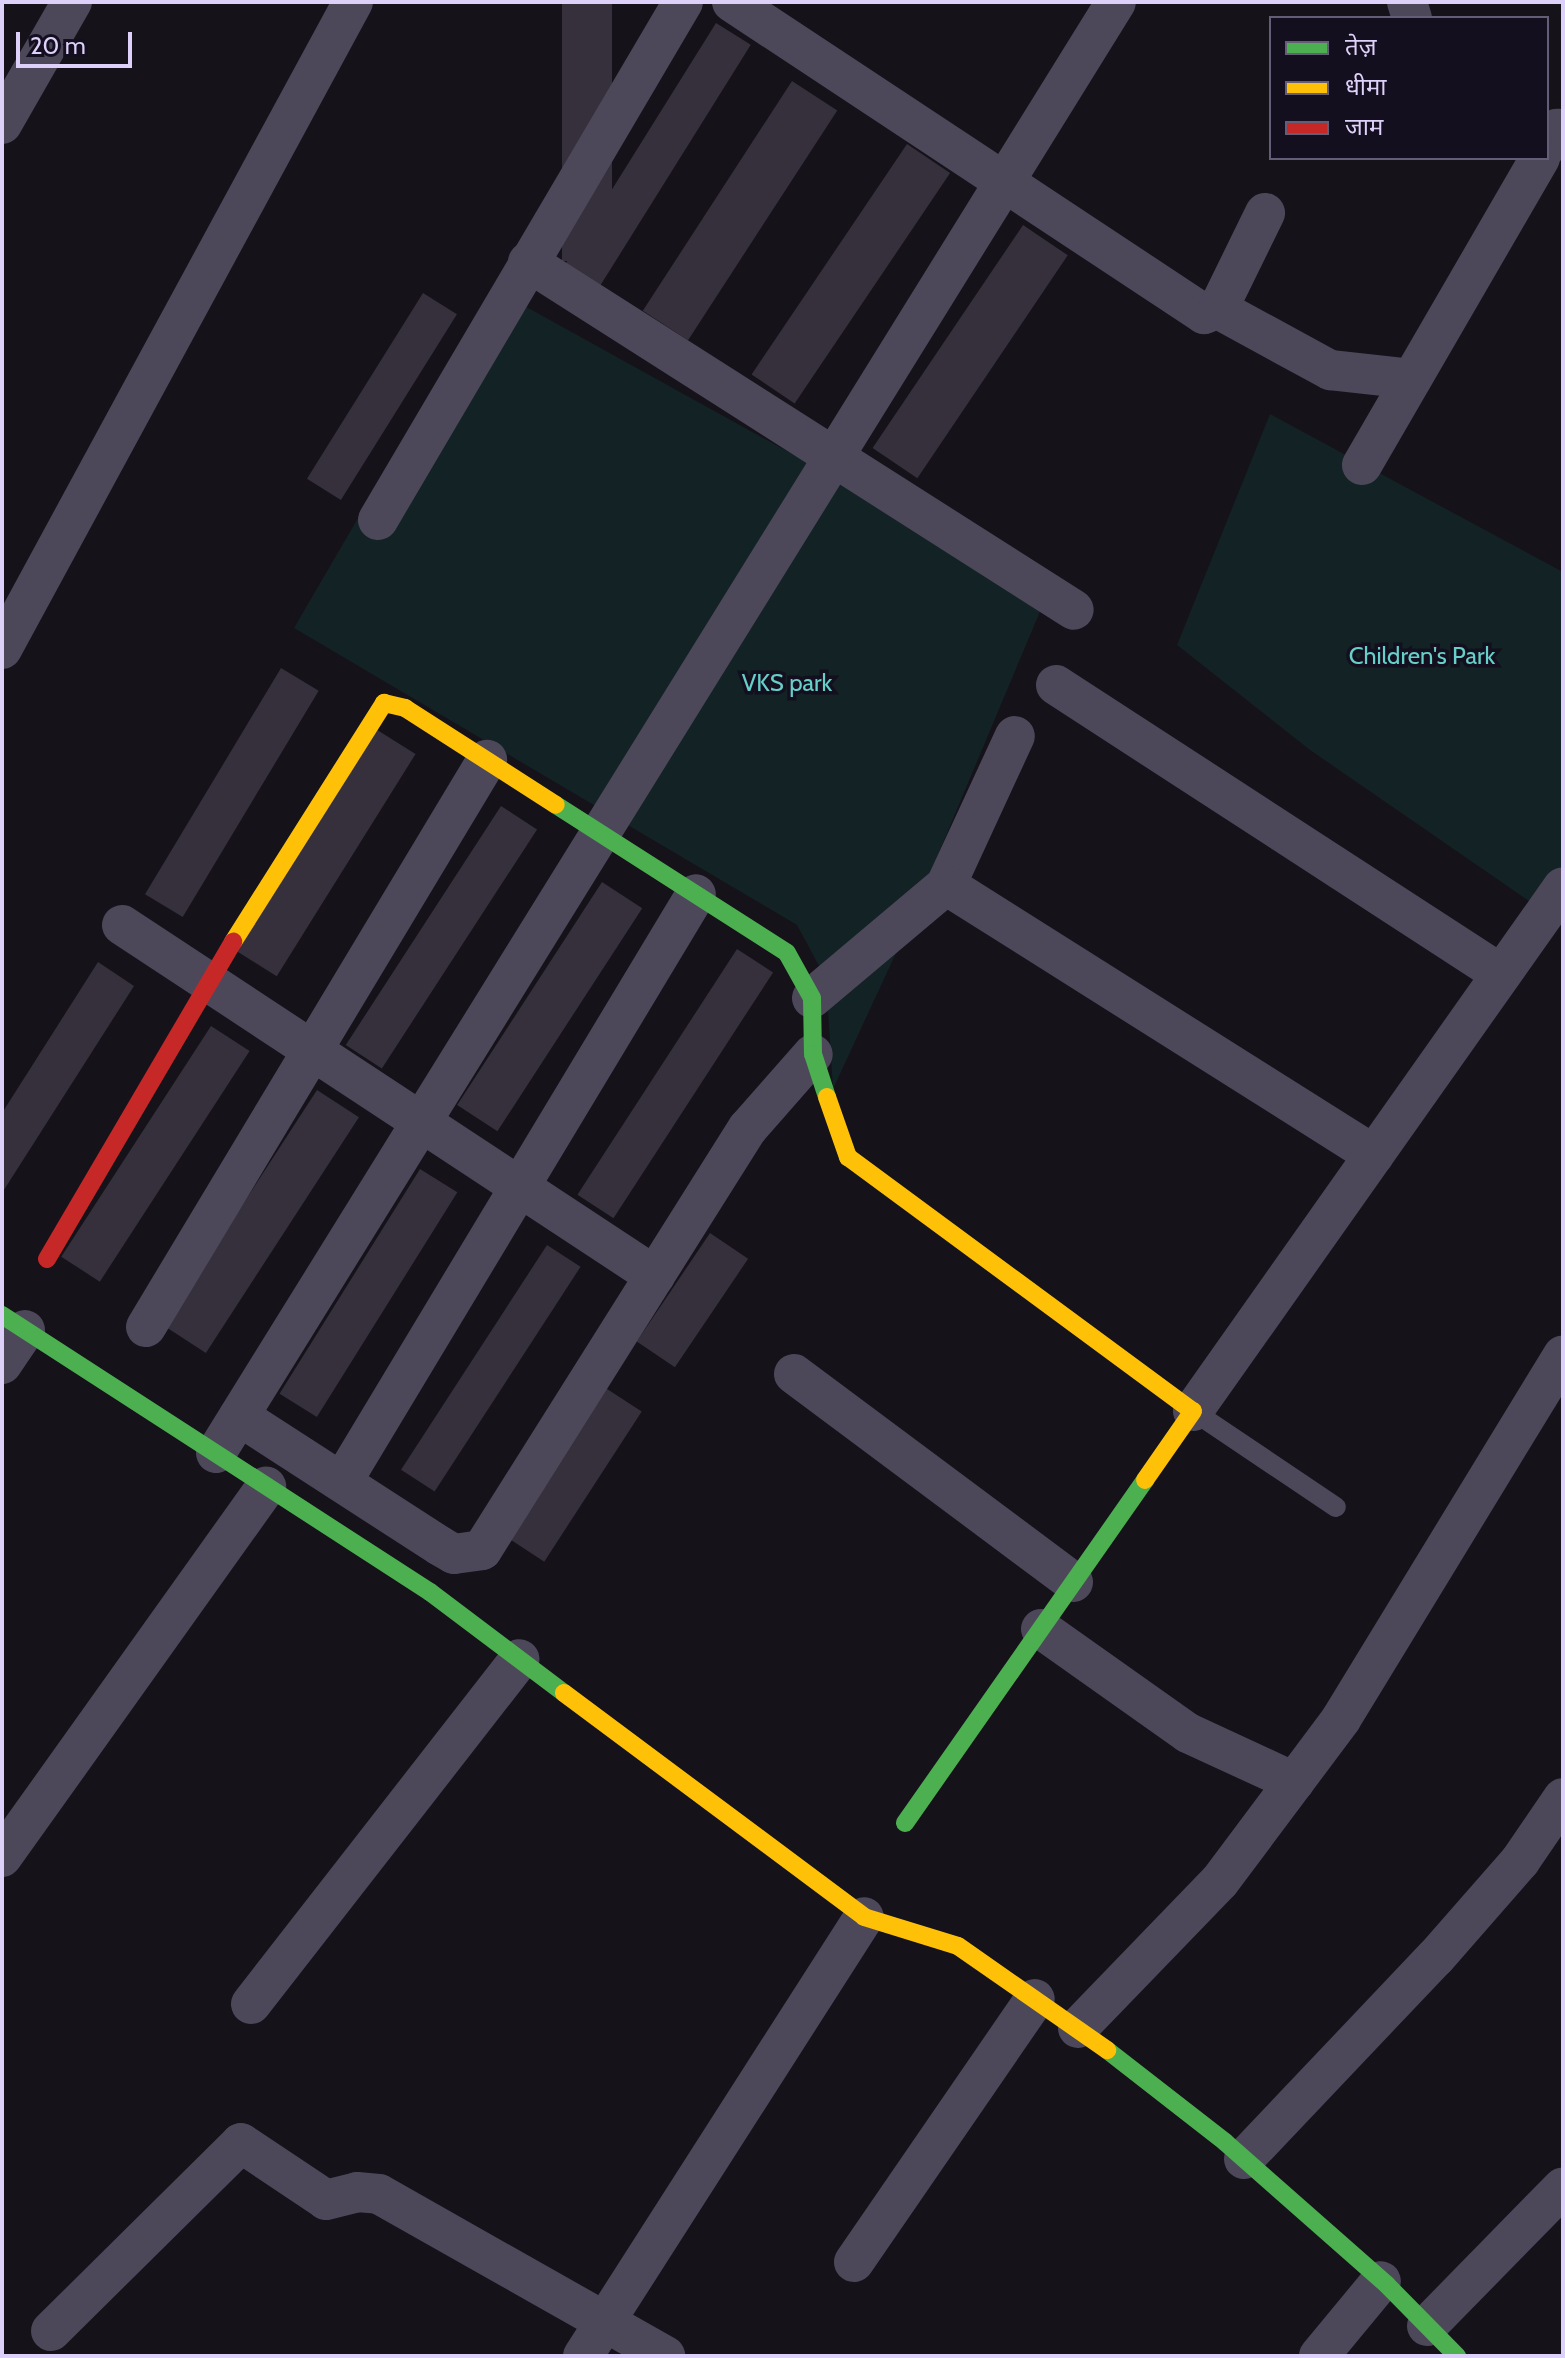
<!DOCTYPE html>
<html>
<head>
<meta charset="utf-8">
<style>
  body { margin:0 }
  #map { position:relative; width:1565px; height:2358px; overflow:hidden; background:#15121a; font-family:Cabin,"Noto Sans Devanagari",sans-serif }
  div>[style] { position:absolute }
  [style*='--x'] { left:calc(var(--x)*1px); top:calc(var(--y)*1px); width:calc(var(--w)*1px); rotate:calc(var(--a)*1deg) }
  .green>* { inset:0; background:#132225 }
  .building>* { inset:0; background:#35303c; transform-origin:0 0 }
  .lane>* { height:20px; margin:-10px; padding:0 10px; transform-origin:10px; border-radius:10px; background:#4c485a }
  .street>* { height:40px; margin:-20px; padding:0 20px; transform-origin:20px; border-radius:20px; background:#4c485a }
  .fast>* { height:18px; margin:-9px; padding:0 9px; transform-origin:9px; border-radius:9px; background:#4caf50 }
  .slow>* { height:18px; margin:-9px; padding:0 9px; transform-origin:9px; border-radius:9px; background:#ffc107 }
  .jam>* { height:18px; margin:-9px; padding:0 9px; transform-origin:9px; border-radius:9px; background:#c62828 }
  span { translate:-50% -50%; white-space:nowrap; text-align:center; line-height:1.15; -webkit-text-stroke:7px #140f1e; paint-order:stroke }
  .park-label { font-size:24px; color:#67cfca }
  .frame { position:absolute; inset:0; border:4px solid #ded1f9; pointer-events:none }
  .legend { position:absolute; left:1269px; top:16px; width:280px; height:144px; box-sizing:border-box; background:#140f1e; border:2px solid #655d76; margin:0; padding:10px 14px; list-style:none; font-size:24px; color:#ded1f9 }
  .legend li { display:flex; align-items:center; gap:16px; height:40px }
  .legend b { width:40px; border:2px solid #655d76 }
  .scale { position:absolute; left:16px; top:32px; width:116px; height:36px; box-sizing:border-box; border:4px solid #ded1f9; border-top:0; padding-left:10px; font-size:24px; line-height:28px; white-space:nowrap; color:#ded1f9; -webkit-text-stroke:6px #140f1e; paint-order:stroke }
</style>
</head>
<body>
<div id="map">
  <div class="green">
    <i style="clip-path:polygon(492px 288px,1047px 595px,903px 938px,833px 1089px,826px 979px,797px 925px,294px 628px)"></i>
    <i style="clip-path:polygon(1270px 414px,1563px 572px,1563px 888px,1545px 912px,1310px 750px,1177px 645px)"></i>
  </div>
  <div class="building">
    <i style="left:562px;top:2px;width:50px;height:259px"></i>
    <i style="left:716px;top:23px;width:41px;height:292px;rotate:32deg"></i>
    <i style="left:792px;top:81px;width:54px;height:274px;rotate:33deg"></i>
    <i style="left:907px;top:144px;width:52px;height:278px;rotate:34deg"></i>
    <i style="left:1023px;top:225px;width:54px;height:269px;rotate:34deg"></i>
    <i style="left:423px;top:293px;width:40px;height:219px;rotate:32deg"></i>
    <i style="left:281px;top:668px;width:44px;height:264px;rotate:31deg"></i>
    <i style="left:374px;top:728px;width:49px;height:262px;rotate:32deg"></i>
    <i style="left:501px;top:806px;width:43px;height:285px;rotate:33deg"></i>
    <i style="left:602px;top:882px;width:48px;height:266px;rotate:33deg"></i>
    <i style="left:737px;top:949px;width:43px;height:293px;rotate:33deg"></i>
    <i style="clip-path:polygon(98px 962px,134px 986px,2px 1193px,2px 1113px)"></i>
    <i style="left:211px;top:1026px;width:46px;height:275px;rotate:33deg"></i>
    <i style="left:317px;top:1090px;width:50px;height:281px;rotate:33deg"></i>
    <i style="left:420px;top:1169px;width:44px;height:265px;rotate:32deg"></i>
    <i style="left:710px;top:1233px;width:46px;height:131px;rotate:34deg"></i>
    <i style="left:547px;top:1245px;width:40px;height:268px;rotate:33deg"></i>
    <i style="left:604px;top:1387px;width:45px;height:179px;rotate:33deg"></i>
  </div>
  <div class="lane">
    <i style="--x:1193;--y:1411;--w:172;--a:33.9"></i>
  </div>
  <div class="street">
    <i style="--x:732;--y:2;--w:566;--a:33.47"></i>
    <i style="--x:1204;--y:314;--w:15;--a:-20"></i>
    <i style="--x:1218;--y:309;--w:107;--a:-63.9"></i>
    <i style="--x:1407;--y:2;--w:17;--a:73"></i>
    <i style="--x:2;--y:124;--w:141;--a:-60.2"></i>
    <i style="--x:1547;--y:146;--w:20;--a:-60"></i>
    <i style="--x:528;--y:262;--w:647;--a:32.51"></i>
    <i style="--x:1218;--y:309;--w:128;--a:28.6"></i>
    <i style="--x:1330;--y:370;--w:82;--a:6.3"></i>
    <i style="--x:1362;--y:465;--w:355;--a:-59.9"></i>
    <i style="--x:378;--y:520;--w:601;--a:-59.51"></i>
    <i style="--x:2;--y:649;--w:736;--a:-61.52"></i>
    <i style="--x:1056;--y:685;--w:531;--a:33"></i>
    <i style="--x:946;--y:885;--w:164;--a:-65.2"></i>
    <i style="--x:122;--y:925;--w:638;--a:33.37"></i>
    <i style="--x:812;--y:998;--w:175;--a:-40.1"></i>
    <i style="--x:946;--y:885;--w:506;--a:32.25"></i>
    <i style="--x:146;--y:1327;--w:662;--a:-58.98"></i>
    <i style="--x:2;--y:1364;--w:41;--a:-55.9"></i>
    <i style="--x:794;--y:1374;--w:348;--a:36.7"></i>
    <i style="--x:1193;--y:1411;--w:641;--a:-54.77"></i>
    <i style="--x:239;--y:1416;--w:239;--a:32.9"></i>
    <i style="--x:440;--y:1546;--w:16;--a:30"></i>
    <i style="--x:454;--y:1554;--w:28;--a:-8"></i>
    <i style="--x:482;--y:1550;--w:499;--a:-57.8"></i>
    <i style="--x:748;--y:1128;--w:98;--a:-48.7"></i>
    <i style="--x:216;--y:1453;--w:1707;--a:-58.19"></i>
    <i style="--x:342;--y:1482;--w:686;--a:-58.95"></i>
    <i style="--x:1041;--y:1629;--w:180;--a:35.3"></i>
    <i style="--x:1188;--y:1733;--w:117;--a:24.8"></i>
    <i style="--x:2;--y:1857;--w:455;--a:-54.5"></i>
    <i style="--x:251;--y:2004;--w:437;--a:-52.1"></i>
    <i style="--x:1078;--y:2028;--w:204;--a:-46"></i>
    <i style="--x:1220;--y:1881;--w:202;--a:-53.2"></i>
    <i style="--x:1341;--y:1719;--w:426;--a:-58.6"></i>
    <i style="--x:1244;--y:2159;--w:279;--a:-46.5"></i>
    <i style="--x:1436;--y:1957;--w:128;--a:-48.8"></i>
    <i style="--x:1520;--y:1861;--w:76;--a:-55.7"></i>
    <i style="--x:854;--y:2262;--w:319;--a:-55.5"></i>
    <i style="--x:1427;--y:2326;--w:194;--a:-45.6"></i>
    <i style="--x:51;--y:2331;--w:267;--a:-44.7"></i>
    <i style="--x:241;--y:2143;--w:102;--a:33.8"></i>
    <i style="--x:326;--y:2200;--w:32;--a:-14"></i>
    <i style="--x:357;--y:2192;--w:22;--a:5"></i>
    <i style="--x:379;--y:2194;--w:329;--a:29.5"></i>
    <i style="--x:583;--y:2356;--w:521;--a:-57.38"></i>
    <i style="--x:1319;--y:2356;--w:97;--a:-50.4"></i>
  </div>
  <div class="fast">
    <i style="--x:556;--y:805;--w:274;--a:32.6"></i>
    <i style="--x:787;--y:953;--w:51;--a:60.9"></i>
    <i style="--x:812;--y:998;--w:56;--a:89"></i>
    <i style="--x:813;--y:1054;--w:45;--a:72"></i>
    <i style="--x:2;--y:1315;--w:510;--a:32.91"></i>
    <i style="--x:430;--y:1592;--w:168;--a:37"></i>
    <i style="--x:905;--y:1823;--w:419;--a:-55"></i>
    <i style="--x:1107;--y:2050;--w:150;--a:37.9"></i>
    <i style="--x:1225;--y:2142;--w:216;--a:41.4"></i>
    <i style="--x:1387;--y:2285;--w:100;--a:45.4"></i>
  </div>
  <div class="slow">
    <i style="--x:233;--y:942;--w:283;--a:-57.7"></i>
    <i style="--x:384;--y:703;--w:22;--a:13"></i>
    <i style="--x:405;--y:708;--w:179;--a:32.7"></i>
    <i style="--x:827;--y:1097;--w:64;--a:70.7"></i>
    <i style="--x:848;--y:1157;--w:428;--a:36.4"></i>
    <i style="--x:1193;--y:1411;--w:84;--a:124.8"></i>
    <i style="--x:564;--y:1693;--w:374;--a:36.7"></i>
    <i style="--x:864;--y:1917;--w:98;--a:17.1"></i>
    <i style="--x:958;--y:1946;--w:182;--a:34.9"></i>
  </div>
  <div class="jam">
    <i style="--x:47;--y:1259;--w:368;--a:-59.6"></i>
  </div>
  <div class="park-label">
    <span style="left:1422px;top:656px">Children's Park</span>
    <span style="left:787px;top:683px">VKS park</span>
  </div>
  <div class="frame"></div>
  <ul class="legend">
  <li><b style="height:10px;background:#4caf50"></b>तेज़</li>
  <li><b style="height:10px;background:#ffc107"></b>धीमा</li>
  <li><b style="height:10px;background:#c62828"></b>जाम</li>
  </ul>
  <div class="scale">20 m</div>
</div>
</body>
</html>
